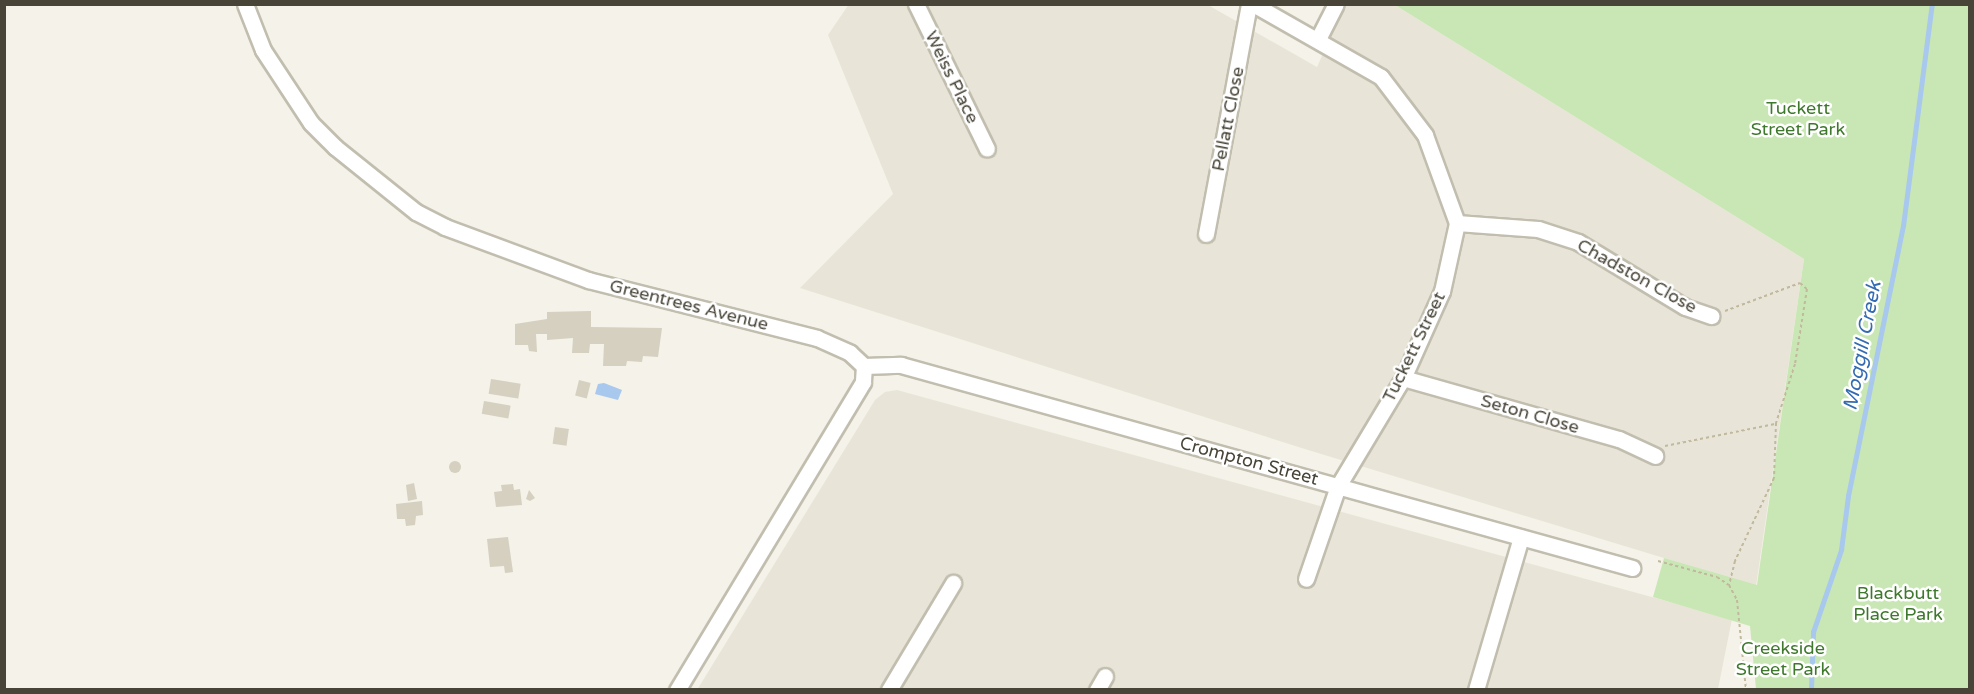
<!DOCTYPE html>
<html>
<head>
<meta charset="utf-8">
<style>
  body { margin:0 }
  #map { position:relative; width:1974px; height:694px; overflow:hidden; background:#f4f2e9; font-family:"Varela Round",sans-serif }
  div>[style] { position:absolute }
  [style*='--x'] { left:calc(var(--x)*1px); top:calc(var(--y)*1px); width:calc(var(--w)*1px); rotate:calc(var(--a)*1deg) }
  .residential>* { inset:0; background:#e8e5d8 }
  .green>* { inset:0; background:#c9e7b4 }
  .water>* { inset:0; background:#a8c8ee }
  .stream>* { height:4.5px; margin:-2.25px; padding:0 2.25px; transform-origin:2.25px; border-radius:2.25px; background:#a8c8ee }
  .building>* { inset:0; background:#d5d0bf; transform-origin:0 0 }
  .round { border-radius:50% }
  .path>* { height:2px; margin-top:-1px; transform-origin:0; background:repeating-linear-gradient(90deg,#c1b99e 0 3px,transparent 0 6px) }
  .roads { filter:drop-shadow(2px 0 #c2beaf) drop-shadow(-2px 0 #c2beaf) drop-shadow(0 2px #c2beaf) drop-shadow(0 -2px #c2beaf) }
  .minor>* { height:15px; margin:-7.5px; padding:0 7.5px; transform-origin:7.5px; border-radius:7.5px; background:#fff }
  span { translate:-50% -50%; white-space:nowrap; text-align:center; line-height:1.15; -webkit-text-stroke:5px #fff; paint-order:stroke }
  .street-label { font-size:18px; color:#484438 }
  .park-label { font-size:18px; color:#3e782c }
  .water-label { font-size:20px; color:#346bb1; font-style:italic }
  .frame { position:absolute; inset:0; border:6px solid #484438; pointer-events:none }
</style>
</head>
<body>
<div id="map">
  <div class="residential">
    <i style="clip-path:polygon(849px 4px,1208px 5px,1317px 67px,1345px 5px,1395px 5px,1804px 259px,1756px 586px,1308px 450px,800px 288px,893px 194px,828px 35px)"></i>
    <i style="clip-path:polygon(897px 390px,1732px 619px,1718px 689px,697px 690px,875px 400px,885px 392px)"></i>
  </div>
  <div class="green">
    <i style="clip-path:polygon(1395px 5px,1969px 5px,1969px 689px,1756px 689px,1750px 626px,1653px 597px,1664px 558px,1757px 585px,1804px 259px)"></i>
  </div>
  <div class="water">
    <i style="clip-path:polygon(604px 383px,622px 390px,618px 400px,595px 394px,598px 384px)"></i>
  </div>
  <div class="stream">
    <i style="--x:1811;--y:690;--w:58;--a:-88"></i>
    <i style="--x:1813;--y:632;--w:87;--a:-71.1"></i>
    <i style="--x:1841;--y:550;--w:54;--a:-82.6"></i>
    <i style="--x:1848;--y:496;--w:276;--a:-78.5"></i>
    <i style="--x:1903;--y:226;--w:224;--a:-82.6"></i>
  </div>
  <div class="building">
    <i style="clip-path:polygon(591px 311px,591px 327px,662px 328px,658px 357px,643px 356px,642px 362px,627px 361px,626px 366px,603px 366px,604px 344px,590px 344px,589px 353px,572px 353px,573px 338px,547px 340px,547px 334px,536px 334px,537px 352px,529px 351px,528px 345px,515px 345px,515px 324px,547px 319px,547px 312px)"></i>
    <i style="left:491px;top:379px;width:30px;height:15px;rotate:9deg"></i>
    <i style="left:579px;top:380px;width:12px;height:16px;rotate:14deg"></i>
    <i style="left:484px;top:401px;width:27px;height:13px;rotate:10deg"></i>
    <i style="left:555px;top:427px;width:14px;height:17px;rotate:8deg"></i>
    <i class="round" style="left:449px;top:461px;width:12px;height:12px"></i>
    <i style="clip-path:polygon(414px 483px,417px 499px,408px 501px,406px 485px)"></i>
    <i style="clip-path:polygon(513px 484px,514px 490px,520px 489px,522px 505px,496px 507px,494px 492px,502px 491px,501px 485px)"></i>
    <i style="clip-path:polygon(529px 490px,535px 498px,530px 501px,526px 499px)"></i>
    <i style="clip-path:polygon(422px 501px,423px 515px,416px 516px,415px 525px,406px 526px,405px 519px,397px 519px,396px 504px)"></i>
    <i style="clip-path:polygon(508px 537px,513px 572px,505px 573px,504px 566px,490px 567px,487px 539px)"></i>
  </div>
  <div class="path">
    <i style="--x:1725;--y:311;--w:80;--a:-20.5"></i>
    <i style="--x:1800;--y:283;--w:9;--a:41"></i>
    <i style="--x:1807;--y:289;--w:76;--a:99.1"></i>
    <i style="--x:1795;--y:364;--w:62;--a:107.9"></i>
    <i style="--x:1776;--y:423;--w:55;--a:92.1"></i>
    <i style="--x:1774;--y:478;--w:92;--a:115.2"></i>
    <i style="--x:1735;--y:561;--w:25;--a:104"></i>
    <i style="--x:1665;--y:446;--w:112;--a:-11.3"></i>
    <i style="--x:1658;--y:561;--w:61;--a:15.2"></i>
    <i style="--x:1717;--y:577;--w:14;--a:34"></i>
    <i style="--x:1729;--y:585;--w:17;--a:62"></i>
    <i style="--x:1737;--y:600;--w:90;--a:84.3"></i>
  </div>
  <div class="roads">
    <div class="minor">
      <i style="--x:245;--y:4;--w:49;--a:68.6"></i>
      <i style="--x:263;--y:50;--w:87;--a:56.7"></i>
      <i style="--x:311;--y:123;--w:34;--a:45"></i>
      <i style="--x:335;--y:147;--w:104;--a:38.7"></i>
      <i style="--x:416;--y:212;--w:33;--a:27"></i>
      <i style="--x:445;--y:227;--w:153;--a:20.3"></i>
      <i style="--x:588;--y:280;--w:236;--a:14.2"></i>
      <i style="--x:817;--y:338;--w:36;--a:24"></i>
      <i style="--x:850;--y:353;--w:19;--a:43"></i>
      <i style="--x:864;--y:366;--w:16;--a:94"></i>
      <i style="--x:863;--y:382;--w:360;--a:121.1"></i>
      <i style="--x:916;--y:4;--w:161;--a:63.9"></i>
      <i style="--x:1253;--y:4;--w:147;--a:29.7"></i>
      <i style="--x:1381;--y:77;--w:73;--a:52.8"></i>
      <i style="--x:1425;--y:135;--w:94;--a:70"></i>
      <i style="--x:1457;--y:223;--w:70;--a:102.4"></i>
      <i style="--x:1442;--y:291;--w:95;--a:114.1"></i>
      <i style="--x:1403;--y:378;--w:126;--a:121"></i>
      <i style="--x:1338;--y:486;--w:98;--a:109"></i>
      <i style="--x:1318;--y:39;--w:39;--a:-63"></i>
      <i style="--x:1457;--y:223;--w:81;--a:4.2"></i>
      <i style="--x:1538;--y:229;--w:42;--a:18"></i>
      <i style="--x:1578;--y:242;--w:125;--a:31.3"></i>
      <i style="--x:1685;--y:307;--w:28;--a:19"></i>
      <i style="--x:1206;--y:234;--w:234;--a:-79.4"></i>
      <i style="--x:864;--y:366;--w:37;--a:-2"></i>
      <i style="--x:901;--y:365;--w:759;--a:15.52"></i>
      <i style="--x:1403;--y:378;--w:224;--a:15.8"></i>
      <i style="--x:1619;--y:439;--w:40;--a:25"></i>
      <i style="--x:889;--y:690;--w:125;--a:-59.1"></i>
      <i style="--x:1097;--y:690;--w:16;--a:-60"></i>
      <i style="--x:1476;--y:690;--w:159;--a:-73.6"></i>
    </div>
  </div>
  <div class="street-label">
    <span style="left:952px;top:77px;rotate:64deg">Weiss Place</span>
    <span style="left:1228px;top:119px;rotate:-79deg">Pellatt Close</span>
    <span style="left:1637px;top:276px;rotate:29deg">Chadston Close</span>
    <span style="left:689px;top:305px;rotate:14deg">Greentrees Avenue</span>
    <span style="left:1414px;top:347px;rotate:-64deg">Tuckett Street</span>
    <span style="left:1530px;top:414px;rotate:16deg">Seton Close</span>
    <span style="left:1249px;top:461px;rotate:15deg">Crompton Street</span>
  </div>
  <div class="park-label">
    <span style="left:1798px;top:119px">Tuckett<br>Street Park</span>
    <span style="left:1898px;top:604px">Blackbutt<br>Place Park</span>
    <span style="left:1783px;top:659px">Creekside<br>Street Park</span>
  </div>
  <div class="water-label">
    <span style="left:1863px;top:346px;rotate:-79deg">Moggill Creek</span>
  </div>
  <div class="frame"></div>
</div>
</body>
</html>
